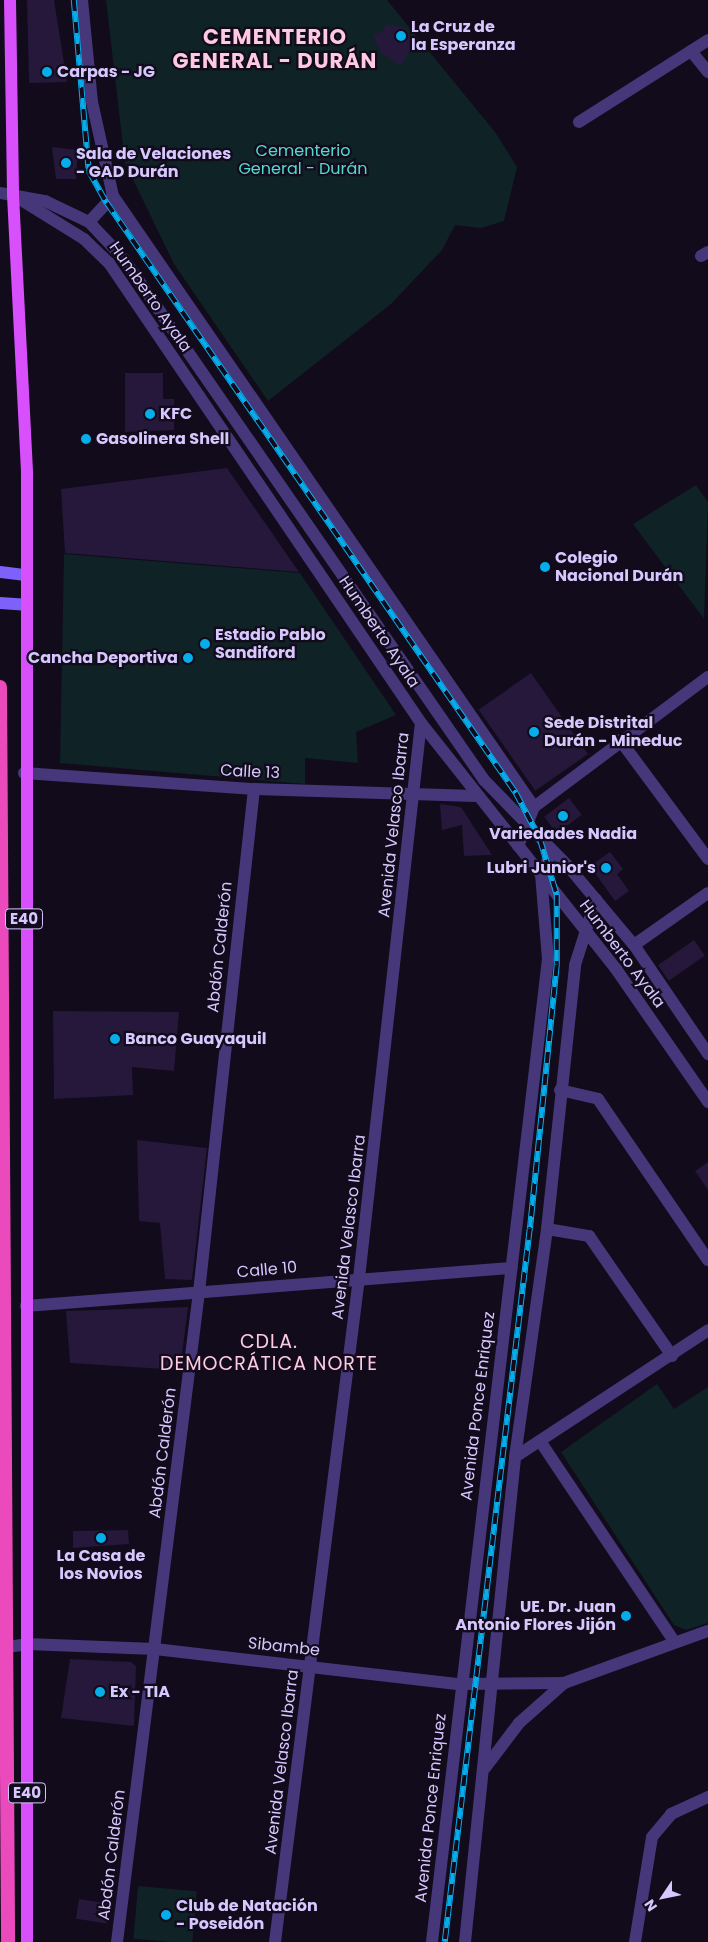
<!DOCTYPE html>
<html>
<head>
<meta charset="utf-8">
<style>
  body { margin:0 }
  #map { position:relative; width:708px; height:1942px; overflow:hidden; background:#110b1b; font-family:Poppins,sans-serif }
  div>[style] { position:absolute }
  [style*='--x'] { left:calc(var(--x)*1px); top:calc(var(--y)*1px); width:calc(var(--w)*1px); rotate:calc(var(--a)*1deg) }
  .green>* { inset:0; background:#0f2225; transform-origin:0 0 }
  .building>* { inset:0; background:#25183b; transform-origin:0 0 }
  .minor>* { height:12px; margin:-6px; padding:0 6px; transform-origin:6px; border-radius:6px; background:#453779 }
  .tertiary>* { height:12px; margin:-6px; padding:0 6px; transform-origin:6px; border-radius:6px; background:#453779 }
  .secondary>* { height:12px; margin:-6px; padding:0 6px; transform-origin:6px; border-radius:6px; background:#7e60fb }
  .primary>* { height:12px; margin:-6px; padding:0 6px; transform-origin:6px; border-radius:6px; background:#d850fb }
  .trunk>* { height:14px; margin:-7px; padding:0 7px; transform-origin:7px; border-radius:7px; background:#ea4abc }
  .rail>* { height:5.5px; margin-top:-2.75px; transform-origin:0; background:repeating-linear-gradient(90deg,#110b1b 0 11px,#06adeb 0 22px); box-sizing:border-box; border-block:1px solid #06adeb }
  .dots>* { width:14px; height:14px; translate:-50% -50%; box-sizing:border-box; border:2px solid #110b1b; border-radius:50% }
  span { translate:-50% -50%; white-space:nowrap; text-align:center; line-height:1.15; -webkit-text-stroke:4.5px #110b1b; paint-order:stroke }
  .shield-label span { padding:1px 4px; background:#110b1b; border:1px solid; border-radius:4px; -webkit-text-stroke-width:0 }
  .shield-label { font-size:15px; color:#d6c7fe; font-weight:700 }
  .poi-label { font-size:16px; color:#d6c7fe; font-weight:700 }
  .left { translate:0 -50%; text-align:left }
  .right { translate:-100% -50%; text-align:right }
  .park-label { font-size:16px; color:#56dad0 }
  .street-label { font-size:16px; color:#d6c7fe }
  .quarter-label { font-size:19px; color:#fec9e1; letter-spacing:1px }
  .district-label { font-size:21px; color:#fec9e1; font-weight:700; letter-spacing:1px }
  .north { position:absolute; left:638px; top:1872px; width:50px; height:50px; -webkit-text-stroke:4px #110b1b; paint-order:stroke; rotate:236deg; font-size:14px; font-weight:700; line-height:20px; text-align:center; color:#d6c7fe }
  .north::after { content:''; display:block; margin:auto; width:18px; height:22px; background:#d6c7fe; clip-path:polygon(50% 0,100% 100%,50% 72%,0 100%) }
</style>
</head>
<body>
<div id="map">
  <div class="green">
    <i style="clip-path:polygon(106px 0,387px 0,495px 132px,517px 167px,504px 221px,481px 228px,455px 225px,442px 250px,391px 304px,268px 401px,174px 264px,125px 163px)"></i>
    <i style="clip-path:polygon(696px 485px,708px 502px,704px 619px,633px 524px)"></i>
    <i style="clip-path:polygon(64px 554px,300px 573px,396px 715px,356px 732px,358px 763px,305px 758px,305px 784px,60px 763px)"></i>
    <i style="clip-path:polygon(657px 1384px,674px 1409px,708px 1387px,708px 1623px,686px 1630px,674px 1625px,561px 1452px)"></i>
    <i style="left:138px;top:1886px;width:59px;height:53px;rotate:5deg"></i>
  </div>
  <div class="building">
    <i style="clip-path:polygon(27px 0,54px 0,67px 82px,29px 83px)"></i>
    <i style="clip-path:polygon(386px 24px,405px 28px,413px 44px,401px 66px,381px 53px,373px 35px,383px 31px)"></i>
    <i style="clip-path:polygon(52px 147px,78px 150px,76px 179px,56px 179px)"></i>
    <i style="clip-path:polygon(125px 373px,163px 373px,163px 399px,174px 399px,174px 430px,125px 432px)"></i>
    <i style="clip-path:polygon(227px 468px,299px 572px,65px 553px,61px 489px)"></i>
    <i style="left:531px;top:673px;width:99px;height:64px;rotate:55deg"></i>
    <i style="left:569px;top:798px;width:21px;height:31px;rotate:53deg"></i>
    <i style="clip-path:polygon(440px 804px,461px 807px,492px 855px,464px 856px,462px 825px,442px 830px)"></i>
    <i style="clip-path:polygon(610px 852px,623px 869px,617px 874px,629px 891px,615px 901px,590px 866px)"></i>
    <i style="left:694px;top:940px;width:19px;height:44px;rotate:55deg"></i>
    <i style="clip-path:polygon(53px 1011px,179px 1012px,174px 1071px,132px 1067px,133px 1095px,54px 1099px)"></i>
    <i style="clip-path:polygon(137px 1140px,207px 1148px,192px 1280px,165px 1279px,160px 1223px,139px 1221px)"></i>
    <i style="clip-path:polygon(708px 1162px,708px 1190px,695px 1171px)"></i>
    <i style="clip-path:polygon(188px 1307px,180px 1370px,70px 1363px,66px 1311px)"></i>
    <i style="clip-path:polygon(128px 1530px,129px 1544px,73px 1548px,73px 1531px)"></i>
    <i style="clip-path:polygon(70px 1659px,131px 1662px,136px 1666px,134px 1726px,61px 1718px)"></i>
    <i style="left:79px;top:1899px;width:31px;height:20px;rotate:9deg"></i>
  </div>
  <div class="minor">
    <i style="--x:82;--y:0;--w:102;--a:84.4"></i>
    <i style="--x:92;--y:102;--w:96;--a:77.4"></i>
    <i style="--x:113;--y:196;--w:742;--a:55.43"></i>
    <i style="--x:534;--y:807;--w:42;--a:112.3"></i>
    <i style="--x:691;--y:51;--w:27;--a:51"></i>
    <i style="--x:579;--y:122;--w:153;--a:-32.4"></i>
    <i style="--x:89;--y:222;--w:35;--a:-47"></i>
    <i style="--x:701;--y:256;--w:8;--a:-30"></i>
    <i style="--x:620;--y:740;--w:148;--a:53.5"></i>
    <i style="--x:24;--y:773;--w:231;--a:4"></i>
    <i style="--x:254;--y:789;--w:221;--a:1.8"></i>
    <i style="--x:534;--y:807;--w:217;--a:-36.8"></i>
    <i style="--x:634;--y:945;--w:90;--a:-35.1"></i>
    <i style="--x:560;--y:1090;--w:39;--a:13"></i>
    <i style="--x:598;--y:1099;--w:195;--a:55.7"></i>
    <i style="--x:547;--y:1229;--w:43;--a:9.5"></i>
    <i style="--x:589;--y:1236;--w:146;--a:55.3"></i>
    <i style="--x:26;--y:1306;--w:487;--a:-4.5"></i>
    <i style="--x:540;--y:1441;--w:241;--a:56.2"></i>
    <i style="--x:515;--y:1457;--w:231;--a:-33.3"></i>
    <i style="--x:117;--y:1942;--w:655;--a:-82.81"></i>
    <i style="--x:199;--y:1292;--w:506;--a:-83.76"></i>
    <i style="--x:275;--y:1942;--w:669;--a:-82.79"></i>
    <i style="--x:359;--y:1278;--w:558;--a:-83.63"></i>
    <i style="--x:635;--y:1942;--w:106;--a:-80.8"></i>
    <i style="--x:652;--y:1837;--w:30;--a:-50"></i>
    <i style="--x:671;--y:1814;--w:41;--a:-24.7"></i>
  </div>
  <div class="tertiary">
    <i style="--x:0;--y:193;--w:46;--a:10.1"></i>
    <i style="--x:45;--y:201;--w:49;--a:25.5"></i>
    <i style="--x:89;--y:222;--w:50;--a:46.6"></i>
    <i style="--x:123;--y:258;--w:635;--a:55.33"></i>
    <i style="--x:484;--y:780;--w:119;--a:45.7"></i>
    <i style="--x:567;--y:865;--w:104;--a:50.1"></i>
    <i style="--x:634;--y:945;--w:132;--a:55.8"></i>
    <i style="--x:13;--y:195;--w:84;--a:31.8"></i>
    <i style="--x:84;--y:239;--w:35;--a:44"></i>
    <i style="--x:109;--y:263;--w:556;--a:55.85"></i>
    <i style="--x:421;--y:723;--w:314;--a:51.6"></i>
    <i style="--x:616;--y:969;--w:162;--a:55.3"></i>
    <i style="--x:0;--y:1648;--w:27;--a:-8"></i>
    <i style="--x:27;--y:1644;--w:128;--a:2.2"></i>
    <i style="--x:155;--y:1649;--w:306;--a:6.6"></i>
    <i style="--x:459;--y:1684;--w:105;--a:-0.5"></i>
    <i style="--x:485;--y:1768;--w:56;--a:-52.9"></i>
    <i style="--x:519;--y:1723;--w:60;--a:-41.6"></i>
    <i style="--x:564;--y:1683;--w:153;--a:-19.9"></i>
    <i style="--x:432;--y:1942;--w:990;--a:-83.27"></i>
    <i style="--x:548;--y:959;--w:85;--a:-94.7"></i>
    <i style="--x:541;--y:874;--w:25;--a:-64"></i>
    <i style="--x:465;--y:1942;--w:488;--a:-84.1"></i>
    <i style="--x:515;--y:1457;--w:230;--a:-82"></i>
    <i style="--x:547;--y:1229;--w:265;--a:-83.9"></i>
    <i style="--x:575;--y:965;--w:69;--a:-72.3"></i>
  </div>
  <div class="secondary">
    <i style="--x:0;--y:572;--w:26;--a:7"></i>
    <i style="--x:0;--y:603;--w:26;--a:4"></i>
  </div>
  <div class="primary">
    <i style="--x:10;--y:0;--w:195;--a:89.1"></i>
    <i style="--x:13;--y:195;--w:279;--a:87.1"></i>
    <i style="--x:27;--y:474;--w:1468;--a:90"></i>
  </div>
  <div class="trunk">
    <i style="--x:0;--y:687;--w:1255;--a:89.63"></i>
  </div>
  <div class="rail">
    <i style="--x:74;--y:0;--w:172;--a:85"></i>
    <i style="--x:89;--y:171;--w:37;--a:61"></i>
    <i style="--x:107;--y:203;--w:718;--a:55.27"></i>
    <i style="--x:516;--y:793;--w:52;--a:62.4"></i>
    <i style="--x:540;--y:839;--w:59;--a:73.1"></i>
    <i style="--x:557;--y:895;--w:70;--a:90"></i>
    <i style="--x:557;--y:965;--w:265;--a:95.8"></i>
    <i style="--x:530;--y:1229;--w:718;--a:96.8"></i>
  </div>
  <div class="dots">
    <i style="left:401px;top:36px;background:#06adeb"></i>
    <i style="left:47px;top:72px;background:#06adeb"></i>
    <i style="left:66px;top:163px;background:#06adeb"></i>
    <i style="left:150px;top:414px;background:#06adeb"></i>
    <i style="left:86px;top:439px;background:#06adeb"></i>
    <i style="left:545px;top:567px;background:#06adeb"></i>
    <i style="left:205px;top:644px;background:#06adeb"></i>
    <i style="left:188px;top:658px;background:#06adeb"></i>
    <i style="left:534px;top:732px;background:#06adeb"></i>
    <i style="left:563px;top:816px;background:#06adeb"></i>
    <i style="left:606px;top:868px;background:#06adeb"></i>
    <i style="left:115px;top:1039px;background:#06adeb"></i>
    <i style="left:101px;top:1538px;background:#06adeb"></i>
    <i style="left:626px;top:1616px;background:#06adeb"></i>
    <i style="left:100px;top:1692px;background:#06adeb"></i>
    <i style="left:166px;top:1915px;background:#06adeb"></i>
  </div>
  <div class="shield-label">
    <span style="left:24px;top:919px">E40</span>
    <span style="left:27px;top:1793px">E40</span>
  </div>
  <div class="poi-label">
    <span class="left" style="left:411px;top:36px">La Cruz de<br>la Esperanza</span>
    <span class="left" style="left:57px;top:72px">Carpas - JG</span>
    <span class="left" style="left:76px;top:163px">Sala de Velaciones<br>- GAD Durán</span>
    <span class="left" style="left:160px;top:414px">KFC</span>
    <span class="left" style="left:96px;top:439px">Gasolinera Shell</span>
    <span class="left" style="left:555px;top:567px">Colegio<br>Nacional Durán</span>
    <span class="left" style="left:215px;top:644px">Estadio Pablo<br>Sandiford</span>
    <span class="right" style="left:178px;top:658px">Cancha Deportiva</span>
    <span class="left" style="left:544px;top:732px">Sede Distrital<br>Durán - Mineduc</span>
    <span style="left:563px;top:834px">Variedades Nadia</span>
    <span class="right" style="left:596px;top:868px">Lubri Junior's</span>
    <span class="left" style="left:125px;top:1039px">Banco Guayaquil</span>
    <span style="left:101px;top:1565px">La Casa de<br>los Novios</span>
    <span class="right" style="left:616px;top:1616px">UE. Dr. Juan<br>Antonio Flores Jijón</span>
    <span class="left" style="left:110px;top:1692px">Ex - TIA</span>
    <span class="left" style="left:176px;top:1915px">Club de Natación<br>- Poseidón</span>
  </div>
  <div class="park-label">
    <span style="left:303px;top:160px">Cementerio<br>General - Durán</span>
  </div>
  <div class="street-label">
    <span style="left:150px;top:297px;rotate:55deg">Humberto Ayala</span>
    <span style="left:379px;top:632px;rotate:56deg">Humberto Ayala</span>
    <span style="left:250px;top:772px;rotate:3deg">Calle 13</span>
    <span style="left:394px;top:825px;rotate:-84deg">Avenida Velasco Ibarra</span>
    <span style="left:220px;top:947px;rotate:-84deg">Abdón Calderón</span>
    <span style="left:622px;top:954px;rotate:53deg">Humberto Ayala</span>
    <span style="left:349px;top:1227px;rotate:-83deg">Avenida Velasco Ibarra</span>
    <span style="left:267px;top:1270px;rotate:-5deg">Calle 10</span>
    <span style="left:478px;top:1406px;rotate:-83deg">Avenida Ponce Enriquez</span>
    <span style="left:163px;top:1453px;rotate:-83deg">Abdón Calderón</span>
    <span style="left:284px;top:1647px;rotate:6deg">Sibambe</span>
    <span style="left:282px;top:1762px;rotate:-83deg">Avenida Velasco Ibarra</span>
    <span style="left:431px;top:1808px;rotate:-84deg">Avenida Ponce Enriquez</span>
    <span style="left:112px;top:1855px;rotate:-83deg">Abdón Calderón</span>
  </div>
  <div class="quarter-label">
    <span style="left:269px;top:1353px">CDLA.<br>DEMOCRÁTICA NORTE</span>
  </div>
  <div class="district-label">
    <span style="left:275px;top:49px">CEMENTERIO<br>GENERAL - DURÁN</span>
  </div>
  <div class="north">N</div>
</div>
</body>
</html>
